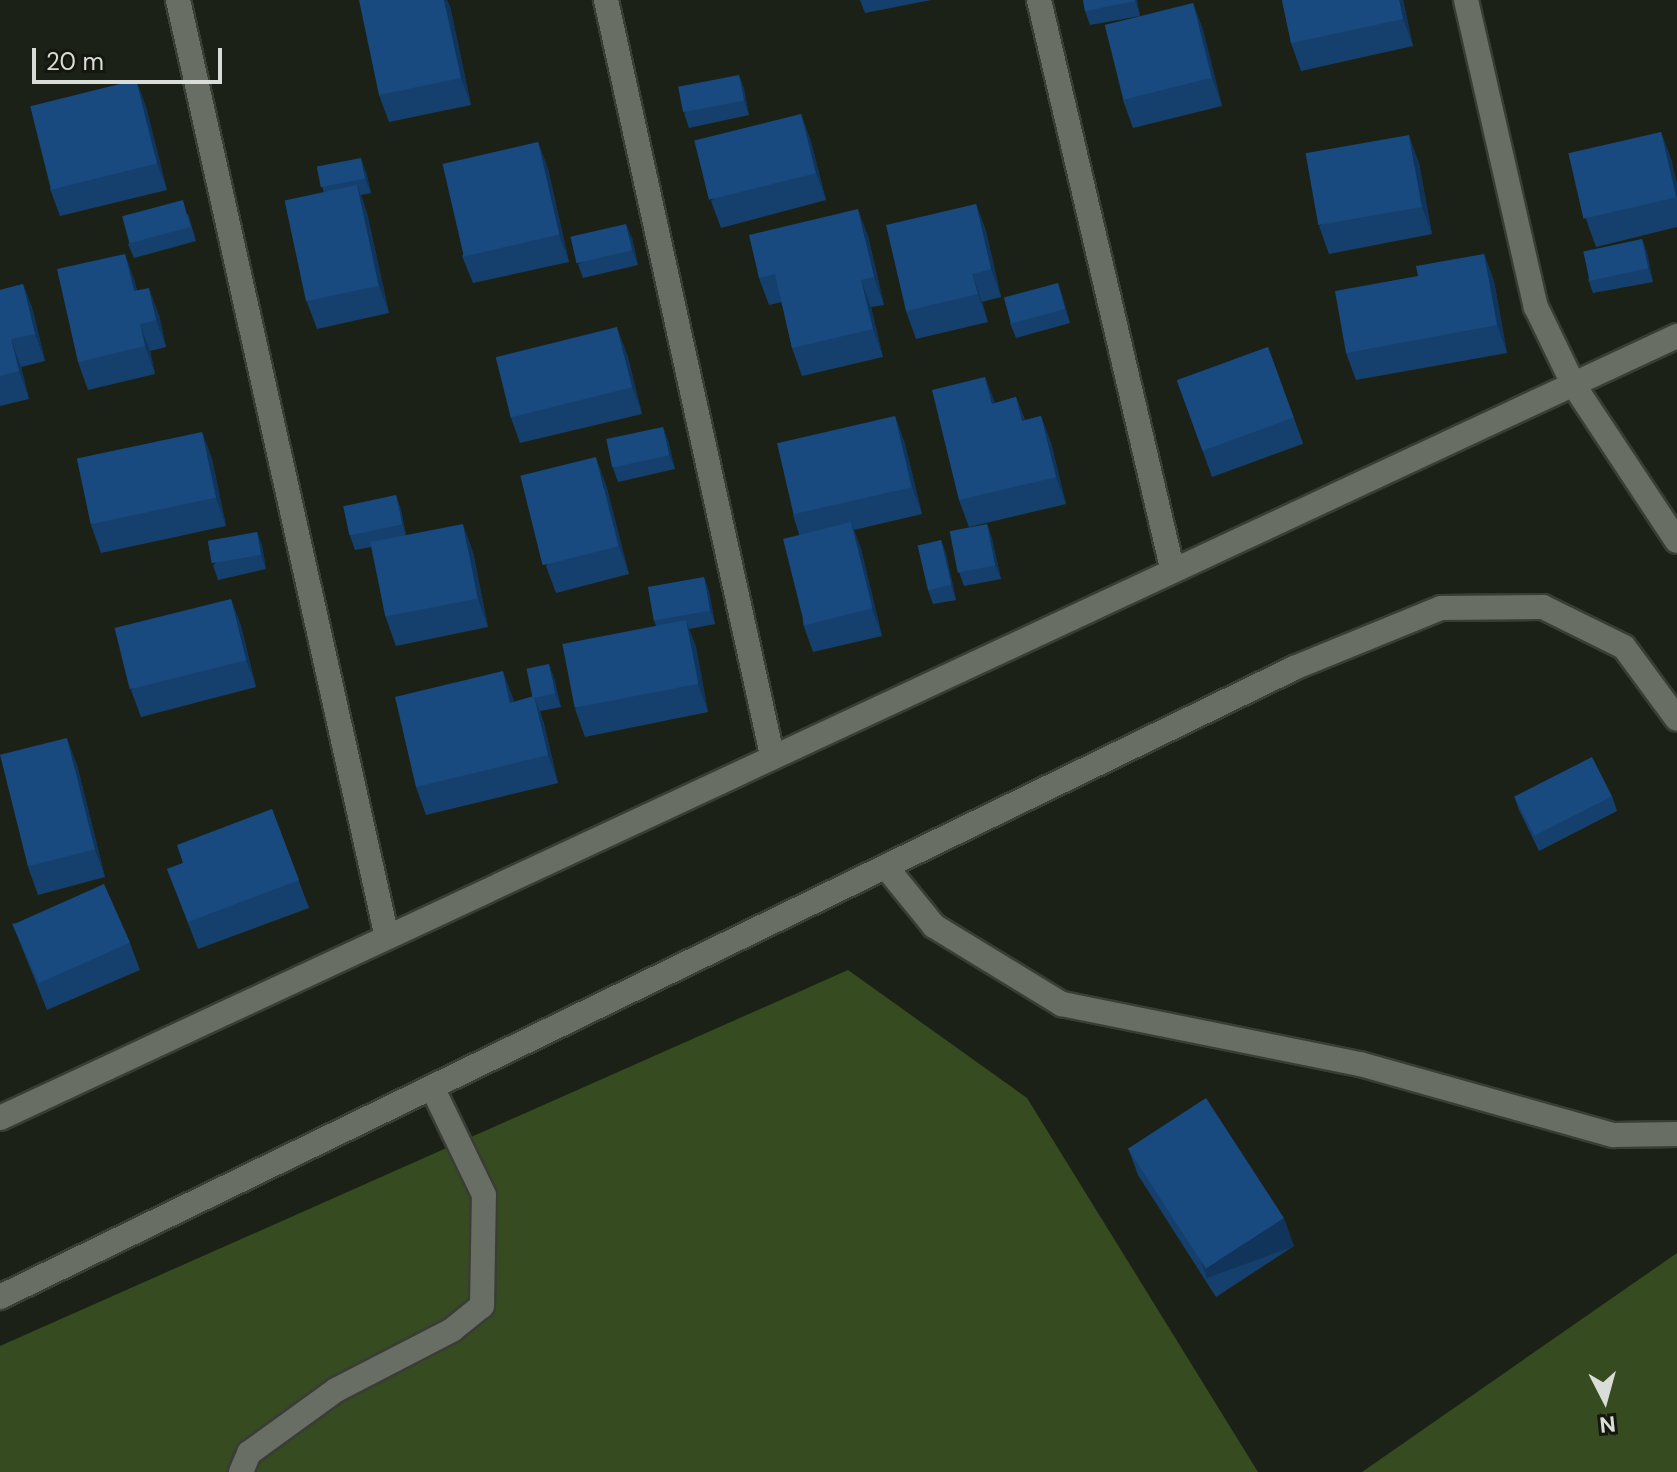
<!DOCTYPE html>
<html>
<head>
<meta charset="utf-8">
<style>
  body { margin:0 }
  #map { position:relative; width:1677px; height:1472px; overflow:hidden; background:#1c2117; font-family:"DM Sans",sans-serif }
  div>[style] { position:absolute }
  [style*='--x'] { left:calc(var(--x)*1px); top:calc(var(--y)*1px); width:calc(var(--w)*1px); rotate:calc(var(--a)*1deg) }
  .green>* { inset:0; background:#364b1f }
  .roads { filter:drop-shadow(2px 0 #393d36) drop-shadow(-2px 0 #393d36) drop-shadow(0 2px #393d36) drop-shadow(0 -2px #393d36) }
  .lane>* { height:24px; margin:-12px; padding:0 12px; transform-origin:12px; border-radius:12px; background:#686e63 }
  .street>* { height:24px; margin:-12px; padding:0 12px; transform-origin:12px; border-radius:12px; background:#686e63 }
  .wall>* { inset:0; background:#15406e; transform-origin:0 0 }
  .shaded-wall>* { inset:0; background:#11345a; transform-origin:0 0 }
  .building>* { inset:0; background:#184a80; transform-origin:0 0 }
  span { translate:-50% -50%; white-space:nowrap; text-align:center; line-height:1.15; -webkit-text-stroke:6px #13170e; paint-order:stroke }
  .north { position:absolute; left:1565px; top:1360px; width:80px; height:80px; -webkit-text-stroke:6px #13170e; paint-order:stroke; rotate:174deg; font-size:22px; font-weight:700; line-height:32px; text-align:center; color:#daddd7 }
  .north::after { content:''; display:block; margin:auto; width:28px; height:36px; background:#daddd7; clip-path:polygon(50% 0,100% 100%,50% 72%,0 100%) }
  .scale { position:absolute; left:32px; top:48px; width:190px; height:36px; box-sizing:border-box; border:4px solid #daddd7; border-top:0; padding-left:10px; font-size:24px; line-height:28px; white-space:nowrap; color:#daddd7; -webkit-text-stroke:6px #13170e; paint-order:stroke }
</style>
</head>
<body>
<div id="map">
  <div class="green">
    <i style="clip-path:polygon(848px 970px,1027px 1098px,1258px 1472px,0 1472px,0 1346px)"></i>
    <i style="clip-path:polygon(1677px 1253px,1677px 1472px,1362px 1472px)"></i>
  </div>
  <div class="roads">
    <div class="lane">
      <i style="--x:886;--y:867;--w:76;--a:50.9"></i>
      <i style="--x:934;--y:926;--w:150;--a:31.4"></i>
      <i style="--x:1062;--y:1004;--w:304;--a:11.4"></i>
      <i style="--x:1360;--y:1064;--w:263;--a:15.7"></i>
      <i style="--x:1613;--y:1135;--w:64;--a:-0.9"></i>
      <i style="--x:0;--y:1297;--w:1439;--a:-25.92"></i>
      <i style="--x:1294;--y:668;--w:159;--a:-22.2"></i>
      <i style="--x:1441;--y:608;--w:102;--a:-0.6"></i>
      <i style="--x:1543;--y:607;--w:90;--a:26.3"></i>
      <i style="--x:1624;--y:647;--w:89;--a:53.6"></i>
      <i style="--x:241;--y:1472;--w:21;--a:-67"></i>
      <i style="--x:249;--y:1453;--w:107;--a:-35.9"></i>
      <i style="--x:336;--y:1390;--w:131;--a:-27.3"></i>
      <i style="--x:452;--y:1330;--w:38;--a:-39"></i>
      <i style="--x:482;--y:1306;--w:111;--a:-89"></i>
      <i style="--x:484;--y:1195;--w:118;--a:-115.7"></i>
    </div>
    <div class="street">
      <i style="--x:178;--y:0;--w:960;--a:77.43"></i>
      <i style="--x:606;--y:0;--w:773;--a:77.6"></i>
      <i style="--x:1039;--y:0;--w:583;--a:76.82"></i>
      <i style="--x:1466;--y:0;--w:315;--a:77.2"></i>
      <i style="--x:1536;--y:307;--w:85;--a:64.3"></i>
      <i style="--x:1573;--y:384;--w:188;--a:56.5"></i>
      <i style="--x:0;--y:1118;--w:1850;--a:-25"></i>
    </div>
  </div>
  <div class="wall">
    <i style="clip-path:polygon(860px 0,931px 0,865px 13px)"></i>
    <i style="clip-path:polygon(1083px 0,1137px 0,1140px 16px,1090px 25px,1085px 11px)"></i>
    <i style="clip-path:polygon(1282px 0,1403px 0,1413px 46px,1301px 71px,1291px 43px)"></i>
    <i style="clip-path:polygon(1193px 3px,1203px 30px,1222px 106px,1133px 128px,1123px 100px)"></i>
    <i style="clip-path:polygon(450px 6px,471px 105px,389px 122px,379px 95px)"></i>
    <i style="clip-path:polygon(739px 75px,744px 89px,749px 115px,689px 128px,684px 113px)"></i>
    <i style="clip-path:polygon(136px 80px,146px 107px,167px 190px,60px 216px,50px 189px)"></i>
    <i style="clip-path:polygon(801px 114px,811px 142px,826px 200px,721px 228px,711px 201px)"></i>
    <i style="clip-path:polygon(1661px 132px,1671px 159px,1677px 185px,1677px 227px,1596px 247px,1586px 219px)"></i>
    <i style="clip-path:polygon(538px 142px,548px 169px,569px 262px,473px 283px,462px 256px)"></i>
    <i style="clip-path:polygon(1419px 163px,1432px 234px,1329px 254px,1319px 226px)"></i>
    <i style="clip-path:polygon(317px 168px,366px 172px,371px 193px,361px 195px,367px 213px,389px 313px,317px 329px,307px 302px,324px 193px)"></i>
    <i style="clip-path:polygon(976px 204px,986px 231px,1001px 297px,982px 302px,988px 322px,916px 339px,906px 311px)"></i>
    <i style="clip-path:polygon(188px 214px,196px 241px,134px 258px,128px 244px)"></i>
    <i style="clip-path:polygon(868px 236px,884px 305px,871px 307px,883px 357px,802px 376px,792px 348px,782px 302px,769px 305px,759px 278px)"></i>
    <i style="clip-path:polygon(632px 238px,638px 265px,583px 278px,578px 264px)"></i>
    <i style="clip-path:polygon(1642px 239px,1647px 253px,1653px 282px,1593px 293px,1588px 279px)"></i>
    <i style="clip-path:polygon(125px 254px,137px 290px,159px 315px,166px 347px,150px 351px,155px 374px,88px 390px,78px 362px)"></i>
    <i style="clip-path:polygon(1484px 254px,1494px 281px,1507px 353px,1356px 380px,1346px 353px,1418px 276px)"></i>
    <i style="clip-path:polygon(1058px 283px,1070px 323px,1016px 338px,1010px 323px)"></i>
    <i style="clip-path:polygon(23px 284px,33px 311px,45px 361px,21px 367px,29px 399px,0 406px,0 290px)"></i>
    <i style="left:1268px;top:347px;width:103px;height:97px;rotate:70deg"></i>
    <i style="clip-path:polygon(627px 354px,642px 414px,520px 443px,510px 415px)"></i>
    <i style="clip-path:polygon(1016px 397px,1025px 420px,1041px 416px,1051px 443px,1066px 504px,969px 527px,959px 500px,995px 403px)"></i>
    <i style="clip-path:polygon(895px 416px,905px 444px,922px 514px,854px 530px,861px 549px,882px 636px,813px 652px,803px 624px,799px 534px,793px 515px)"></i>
    <i style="clip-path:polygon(663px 427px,668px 441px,675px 469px,618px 482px,613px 468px)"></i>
    <i style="clip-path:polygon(202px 432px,212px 459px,226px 526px,101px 553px,91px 525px)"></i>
    <i style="clip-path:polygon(606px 485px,629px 574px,556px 593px,546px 566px)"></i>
    <i style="clip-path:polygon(396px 495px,401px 510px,406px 536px,473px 552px,488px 627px,396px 646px,386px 618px,371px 547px,355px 550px,350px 536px)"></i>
    <i style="clip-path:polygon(987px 524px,992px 539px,1001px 579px,964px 586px,959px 572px)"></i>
    <i style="clip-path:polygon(257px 532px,262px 546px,266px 569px,218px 580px,213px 565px)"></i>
    <i style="clip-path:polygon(941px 540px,946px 554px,956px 600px,933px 604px,928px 590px)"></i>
    <i style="clip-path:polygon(704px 577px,709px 592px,715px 624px,689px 629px,696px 647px,708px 712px,585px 737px,575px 709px,656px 626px,654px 621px)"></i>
    <i style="clip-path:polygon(231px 599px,241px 626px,256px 687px,141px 717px,131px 690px)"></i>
    <i style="clip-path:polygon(554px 678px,561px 707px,540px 711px,544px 724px,558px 783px,426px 815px,416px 787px,513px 698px,514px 702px,534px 696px)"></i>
    <i style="clip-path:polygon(77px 765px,105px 877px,38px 895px,28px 867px)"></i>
    <i style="clip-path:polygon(1514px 796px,1612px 796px,1617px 811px,1539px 851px,1519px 810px)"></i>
    <i style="clip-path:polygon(272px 809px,309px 908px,198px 949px,167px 869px,183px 863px)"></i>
    <i style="clip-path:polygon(12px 923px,130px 943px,140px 970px,47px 1010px)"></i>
    <i style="clip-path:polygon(1128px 1148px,1294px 1246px,1216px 1297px,1138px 1175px)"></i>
  </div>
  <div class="shaded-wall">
    <i style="clip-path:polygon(444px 0,447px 0,450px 6px,471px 105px,461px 78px)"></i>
    <i style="clip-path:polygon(1135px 0,1137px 0,1140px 16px)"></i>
    <i style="clip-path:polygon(1399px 0,1403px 0,1413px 46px,1403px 19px)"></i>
    <i style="clip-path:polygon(1193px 3px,1203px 30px,1222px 106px,1212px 78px)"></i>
    <i style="clip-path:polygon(739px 75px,744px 89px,749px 115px,744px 101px)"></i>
    <i style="clip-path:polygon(136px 80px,146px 107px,167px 190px,157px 163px)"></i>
    <i style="clip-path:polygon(801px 114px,811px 142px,826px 200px,816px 173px)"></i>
    <i style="clip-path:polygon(1661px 132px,1671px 159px,1677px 185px,1677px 199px)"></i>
    <i style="clip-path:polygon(1409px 135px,1419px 163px,1432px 234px,1422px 207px)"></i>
    <i style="clip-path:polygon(538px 142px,548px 169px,569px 262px,559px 235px)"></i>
    <i style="clip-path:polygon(361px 158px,366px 172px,371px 193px,365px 179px)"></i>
    <i style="clip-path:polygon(357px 185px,367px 213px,389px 313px,379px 286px)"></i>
    <i style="clip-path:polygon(976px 204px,986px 231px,1001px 297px,991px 269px)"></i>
    <i style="clip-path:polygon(858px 209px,868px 236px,884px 305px,874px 277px)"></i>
    <i style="clip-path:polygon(626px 224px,632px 238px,638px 265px,632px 250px)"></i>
    <i style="clip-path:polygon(1642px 239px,1647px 253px,1653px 282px,1648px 268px)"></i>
    <i style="clip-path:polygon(125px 254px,135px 282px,144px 319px,134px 291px)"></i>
    <i style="clip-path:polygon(1484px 254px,1494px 281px,1507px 353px,1497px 325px)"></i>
    <i style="clip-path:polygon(972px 274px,982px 302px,988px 322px,978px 294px)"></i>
    <i style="clip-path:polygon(861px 280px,871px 307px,883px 357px,873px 329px)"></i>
    <i style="clip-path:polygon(1058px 283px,1063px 298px,1070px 323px,1065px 309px)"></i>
    <i style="clip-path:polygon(23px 284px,33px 311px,45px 361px,35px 334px)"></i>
    <i style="clip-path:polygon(149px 288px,159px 315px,166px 347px,156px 320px)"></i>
    <i style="clip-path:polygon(140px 324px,150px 351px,155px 374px,145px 346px)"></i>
    <i style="clip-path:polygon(617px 327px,627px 354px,642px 414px,632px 387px)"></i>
    <i style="clip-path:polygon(11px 339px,21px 367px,29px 399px,19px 371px)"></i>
    <i style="clip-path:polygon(985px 377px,996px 405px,992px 404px)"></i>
    <i style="clip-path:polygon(1016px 397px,1026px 425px,1022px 421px)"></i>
    <i style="clip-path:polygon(895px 416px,905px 444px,922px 514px,912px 487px)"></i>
    <i style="clip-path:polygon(1041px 416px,1051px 443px,1066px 504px,1056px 477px)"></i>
    <i style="clip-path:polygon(663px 427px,668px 441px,675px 469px,669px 455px)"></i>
    <i style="clip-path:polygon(202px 432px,212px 459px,226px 526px,216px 498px)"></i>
    <i style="clip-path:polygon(596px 457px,606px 485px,629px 574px,619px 546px)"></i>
    <i style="clip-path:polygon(396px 495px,401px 510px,407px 539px,402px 524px)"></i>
    <i style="clip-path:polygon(851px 522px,861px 549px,882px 636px,872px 609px)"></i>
    <i style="clip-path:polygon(463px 524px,473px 552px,488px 627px,478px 599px)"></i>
    <i style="clip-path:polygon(987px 524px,992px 539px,1001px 579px,995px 565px)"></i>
    <i style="clip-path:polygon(257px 532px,262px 546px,266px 569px,261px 555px)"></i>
    <i style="clip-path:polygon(941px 540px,946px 554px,956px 600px,951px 585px)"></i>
    <i style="clip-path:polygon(704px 577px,709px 592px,715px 624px,710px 610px)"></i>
    <i style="clip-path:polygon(231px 599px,241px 626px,256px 687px,246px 660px)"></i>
    <i style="clip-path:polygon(686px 620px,696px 647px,708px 712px,698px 684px)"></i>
    <i style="clip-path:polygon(549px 664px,554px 678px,561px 707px,555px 693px)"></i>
    <i style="clip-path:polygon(503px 671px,513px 698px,520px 731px,510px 703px)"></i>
    <i style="clip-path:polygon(534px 696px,544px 724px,558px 783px,548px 755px)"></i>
    <i style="clip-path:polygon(67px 738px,77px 765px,105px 877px,95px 850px)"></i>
    <i style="left:1284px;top:1218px;width:30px;height:93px;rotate:70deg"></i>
  </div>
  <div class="building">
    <i style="clip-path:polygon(359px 0,444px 0,461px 78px,379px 95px)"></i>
    <i style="clip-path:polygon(1083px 0,1135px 0,1135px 1px,1085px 11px)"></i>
    <i style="clip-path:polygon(1282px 0,1399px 0,1403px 19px,1291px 43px)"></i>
    <i style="left:1193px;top:3px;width:77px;height:91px;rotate:76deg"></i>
    <i style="left:739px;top:75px;width:26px;height:62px;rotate:79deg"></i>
    <i style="left:136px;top:80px;width:86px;height:109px;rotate:76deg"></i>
    <i style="left:801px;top:114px;width:61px;height:110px;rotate:76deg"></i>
    <i style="left:1661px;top:132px;width:67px;height:95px;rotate:77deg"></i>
    <i style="left:1409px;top:135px;width:73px;height:105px;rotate:80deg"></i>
    <i style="left:538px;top:142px;width:95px;height:98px;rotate:77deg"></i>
    <i style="left:361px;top:158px;width:21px;height:45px;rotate:79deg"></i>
    <i style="left:357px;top:185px;width:103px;height:74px;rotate:78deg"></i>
    <i style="left:183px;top:200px;width:28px;height:63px;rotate:75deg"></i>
    <i style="clip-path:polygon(976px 204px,991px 269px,972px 274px,978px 294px,906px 311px,886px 225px)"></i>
    <i style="clip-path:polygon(858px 209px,874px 277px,861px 280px,873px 329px,792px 348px,775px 274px,759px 278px,749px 235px)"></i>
    <i style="left:626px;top:224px;width:27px;height:57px;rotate:77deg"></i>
    <i style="left:1642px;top:239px;width:30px;height:60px;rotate:78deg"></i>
    <i style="clip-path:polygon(125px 254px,134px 291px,149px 288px,156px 320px,140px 324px,145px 346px,78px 362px,57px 269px)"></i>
    <i style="clip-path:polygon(1484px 254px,1497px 325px,1346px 353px,1335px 291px,1418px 276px,1416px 266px)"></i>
    <i style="left:1058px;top:283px;width:27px;height:56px;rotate:75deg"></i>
    <i style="clip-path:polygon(23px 284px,35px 334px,11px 339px,19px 371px,0 376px,0 290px)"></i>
    <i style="left:617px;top:327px;width:62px;height:125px;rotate:76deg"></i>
    <i style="left:1268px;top:347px;width:75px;height:97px;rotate:70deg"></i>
    <i style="clip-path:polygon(985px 377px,992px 404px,1016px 397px,1022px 421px,1041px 416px,1056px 477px,959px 500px,932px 390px)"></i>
    <i style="left:895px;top:416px;width:73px;height:121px;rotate:77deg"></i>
    <i style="left:663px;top:427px;width:29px;height:58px;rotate:78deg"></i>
    <i style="left:202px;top:432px;width:67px;height:128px;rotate:78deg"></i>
    <i style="left:596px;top:457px;width:92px;height:78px;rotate:76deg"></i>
    <i style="left:396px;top:495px;width:30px;height:54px;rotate:78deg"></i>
    <i style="left:851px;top:522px;width:89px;height:70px;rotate:76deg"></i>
    <i style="left:463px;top:524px;width:76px;height:94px;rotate:79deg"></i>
    <i style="left:987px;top:524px;width:42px;height:38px;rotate:79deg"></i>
    <i style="left:257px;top:532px;width:23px;height:50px;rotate:80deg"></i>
    <i style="left:941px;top:540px;width:46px;height:24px;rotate:77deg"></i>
    <i style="left:704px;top:577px;width:34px;height:57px;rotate:80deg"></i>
    <i style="left:231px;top:599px;width:63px;height:120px;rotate:76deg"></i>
    <i style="left:686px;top:620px;width:65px;height:126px;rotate:79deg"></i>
    <i style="left:549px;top:664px;width:30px;height:23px;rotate:78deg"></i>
    <i style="clip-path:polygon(503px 671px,510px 703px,534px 696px,548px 755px,416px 787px,395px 697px)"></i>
    <i style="left:67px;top:738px;width:115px;height:69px;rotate:76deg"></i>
    <i style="left:1592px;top:757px;width:44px;height:87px;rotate:63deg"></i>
    <i style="clip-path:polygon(272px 809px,299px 880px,188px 922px,167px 869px,183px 863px,177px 845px)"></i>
    <i style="left:104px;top:884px;width:64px;height:100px;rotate:66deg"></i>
    <i style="left:1206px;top:1098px;width:143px;height:93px;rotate:57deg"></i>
  </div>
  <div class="north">N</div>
  <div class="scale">20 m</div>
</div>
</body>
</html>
